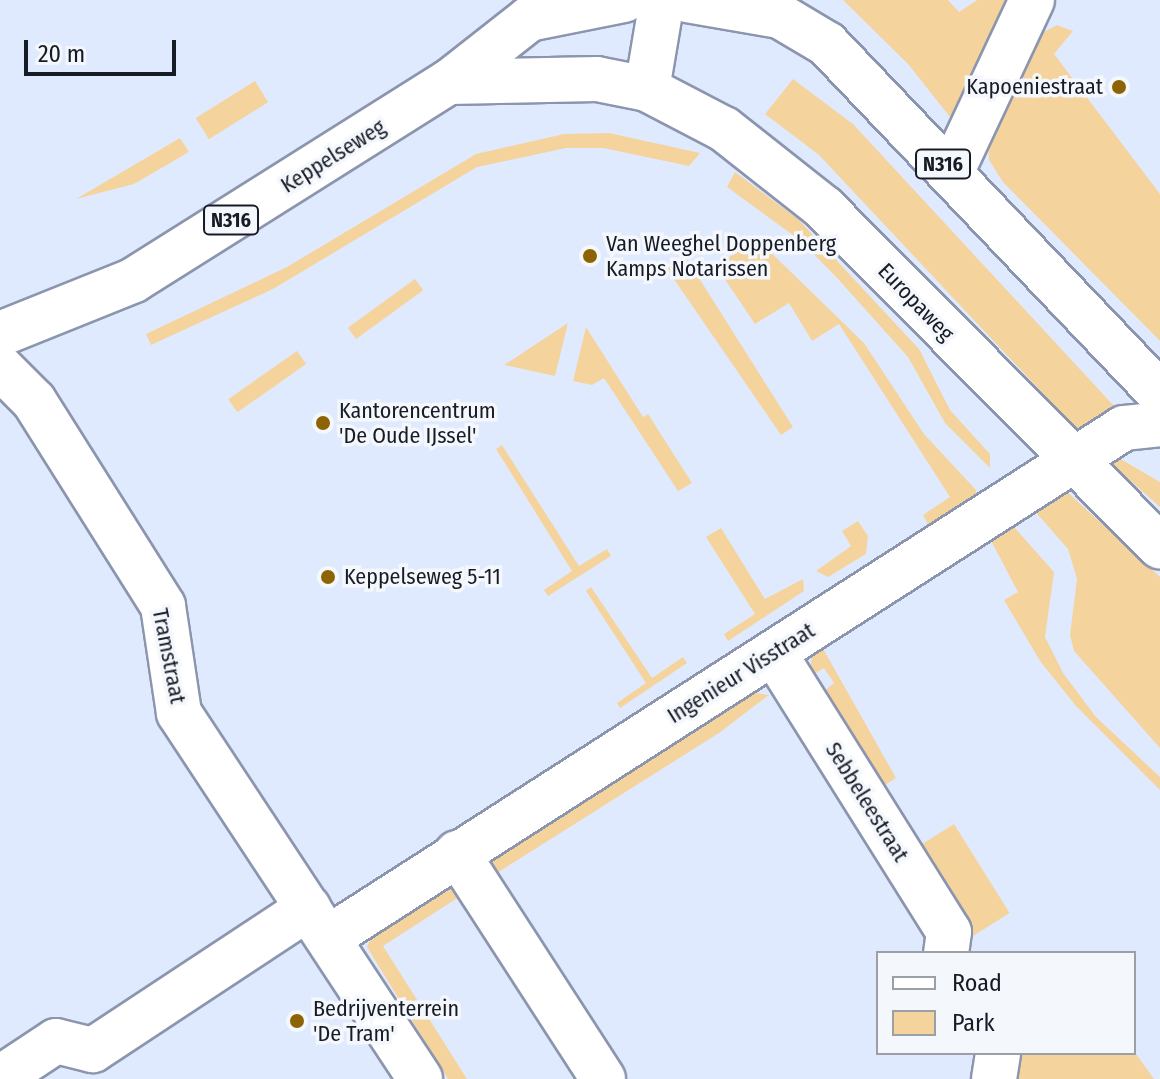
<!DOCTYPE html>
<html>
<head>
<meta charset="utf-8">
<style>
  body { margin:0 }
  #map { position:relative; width:1160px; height:1079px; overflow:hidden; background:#e0eaff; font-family:"Fira Sans Condensed",sans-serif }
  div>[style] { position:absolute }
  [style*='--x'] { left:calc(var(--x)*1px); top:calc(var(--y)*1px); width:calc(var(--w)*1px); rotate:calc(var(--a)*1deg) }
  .green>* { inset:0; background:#f5d39d; transform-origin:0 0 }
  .roads { filter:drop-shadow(2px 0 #8b95ae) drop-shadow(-2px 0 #8b95ae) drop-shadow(0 2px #8b95ae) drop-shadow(0 -2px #8b95ae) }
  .street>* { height:44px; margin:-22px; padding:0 22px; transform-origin:22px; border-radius:22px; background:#fff }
  .secondary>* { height:44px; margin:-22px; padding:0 22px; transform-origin:22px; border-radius:22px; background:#fff }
  .primary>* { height:44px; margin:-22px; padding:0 22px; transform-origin:22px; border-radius:22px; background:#fff }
  .dots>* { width:22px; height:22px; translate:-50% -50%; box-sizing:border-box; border:4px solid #f4f7fc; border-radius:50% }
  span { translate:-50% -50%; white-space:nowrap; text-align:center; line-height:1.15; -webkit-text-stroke:7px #f4f7fc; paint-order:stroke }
  .shield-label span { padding:2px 6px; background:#f4f7fc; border:2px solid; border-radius:6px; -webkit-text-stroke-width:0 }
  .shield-label { font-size:20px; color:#171b25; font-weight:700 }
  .poi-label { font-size:22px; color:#171b25 }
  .right { translate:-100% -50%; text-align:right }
  .left { translate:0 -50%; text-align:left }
  .street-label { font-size:22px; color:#171b25 }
  .legend { position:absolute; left:876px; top:951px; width:260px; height:104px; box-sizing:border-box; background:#f4f7fc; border:2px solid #9c9fa6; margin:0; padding:10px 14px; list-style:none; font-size:24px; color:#171b25 }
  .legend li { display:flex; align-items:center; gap:16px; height:40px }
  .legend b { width:40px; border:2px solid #9c9fa6 }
  .scale { position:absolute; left:24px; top:40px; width:152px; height:36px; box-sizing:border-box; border:4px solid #171b25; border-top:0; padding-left:10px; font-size:24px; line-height:28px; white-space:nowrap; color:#171b25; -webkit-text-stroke:6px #f4f7fc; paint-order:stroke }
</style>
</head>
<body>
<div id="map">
  <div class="green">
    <i style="clip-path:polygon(843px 0,948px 0,959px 12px,977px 0,1015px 0,954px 122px,908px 64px)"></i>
    <i style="clip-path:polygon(1057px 25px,1073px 31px,1054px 54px,1160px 194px,1160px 341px,1003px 182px,989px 160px,988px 140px,1029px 40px)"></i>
    <i style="clip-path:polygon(793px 79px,853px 124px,1114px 406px,1080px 433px,819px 155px,765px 114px)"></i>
    <i style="left:255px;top:81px;width:25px;height:70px;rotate:58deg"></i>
    <i style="clip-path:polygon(609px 133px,700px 153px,689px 166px,603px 148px,566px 148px,477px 167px,273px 289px,151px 345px,146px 334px,287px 267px,476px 154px,564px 134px)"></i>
    <i style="clip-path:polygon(180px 138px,189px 152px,134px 184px,76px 199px)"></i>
    <i style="clip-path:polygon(735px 172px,798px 219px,919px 349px,950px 410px,990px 454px,990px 468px,945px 423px,908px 357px,838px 279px,801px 241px,727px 187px)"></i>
    <i style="clip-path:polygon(757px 239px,864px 343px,924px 434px,976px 490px,977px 498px,931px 529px,923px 515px,950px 497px,839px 324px,812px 341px,789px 303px,755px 324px,716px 266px)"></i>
    <i style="clip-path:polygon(685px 256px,793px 427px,781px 435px,667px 269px)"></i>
    <i style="left:415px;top:279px;width:14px;height:83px;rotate:54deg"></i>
    <i style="clip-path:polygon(568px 323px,555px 376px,504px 365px)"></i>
    <i style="clip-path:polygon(586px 327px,643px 417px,648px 414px,692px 483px,678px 491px,604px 378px,592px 385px,573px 381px)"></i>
    <i style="left:297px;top:351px;width:16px;height:84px;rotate:55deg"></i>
    <i style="clip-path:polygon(502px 445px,579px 566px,607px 549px,611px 556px,548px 596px,544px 590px,572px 571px,496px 449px)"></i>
    <i style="clip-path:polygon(1117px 457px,1160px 482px,1160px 507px,1112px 464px)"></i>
    <i style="clip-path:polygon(1064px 489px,1160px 577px,1160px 748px,1074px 651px,1070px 635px,1077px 579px,1068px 549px,1032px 508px)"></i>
    <i style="clip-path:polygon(858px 521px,868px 536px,866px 554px,828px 577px,816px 571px,851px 546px,842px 531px)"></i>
    <i style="clip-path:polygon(1005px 524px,1014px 527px,1054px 572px,1045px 637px,1063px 673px,1096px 717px,1160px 777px,1160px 790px,1076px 706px,1040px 661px,1004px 600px,1018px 592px,988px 535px)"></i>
    <i style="clip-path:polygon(721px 528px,765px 599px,803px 579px,804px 591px,728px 641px,724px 634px,755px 614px,706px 537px)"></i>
    <i style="clip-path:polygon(591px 587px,652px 678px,683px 657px,687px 663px,620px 708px,617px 703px,646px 683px,586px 591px)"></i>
    <i style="clip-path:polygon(821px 645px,896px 778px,879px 789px,820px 695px,834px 683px,824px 668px,809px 677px,813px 651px)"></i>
    <i style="clip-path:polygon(756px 693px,769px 695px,719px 733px,497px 873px,487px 859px,742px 696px)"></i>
    <i style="left:954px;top:824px;width:105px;height:46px;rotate:58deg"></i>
    <i style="clip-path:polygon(451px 883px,459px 897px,383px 946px,467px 1079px,448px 1079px,367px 947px,374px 932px)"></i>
    <i style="clip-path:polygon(1134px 1051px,1154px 1079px,1018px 1079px,1020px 1053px)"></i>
  </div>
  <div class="roads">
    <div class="street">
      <i style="--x:951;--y:173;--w:191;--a:-64.9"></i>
      <i style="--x:0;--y:367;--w:48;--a:45"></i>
      <i style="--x:34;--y:401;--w:242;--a:57.8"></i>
      <i style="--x:163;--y:606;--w:108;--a:81.5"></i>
      <i style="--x:179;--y:713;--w:438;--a:56.6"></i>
      <i style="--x:774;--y:653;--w:329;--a:57.9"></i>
      <i style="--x:949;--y:932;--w:21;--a:98"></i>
      <i style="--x:457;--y:853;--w:269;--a:57.1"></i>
      <i style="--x:328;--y:938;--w:945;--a:-32.65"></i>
      <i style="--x:1124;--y:428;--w:36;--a:-6"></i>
      <i style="--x:0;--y:1078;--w:67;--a:-33.5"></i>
      <i style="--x:56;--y:1041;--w:38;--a:14"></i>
      <i style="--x:93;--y:1050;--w:258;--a:-33.4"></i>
      <i style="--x:994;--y:1079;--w:26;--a:-81"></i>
    </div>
    <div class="secondary">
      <i style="--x:647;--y:89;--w:90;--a:-80.4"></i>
    </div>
    <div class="primary">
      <i style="--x:687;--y:0;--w:94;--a:9.8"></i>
      <i style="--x:780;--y:16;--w:55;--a:30.8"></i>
      <i style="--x:827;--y:44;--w:483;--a:46.4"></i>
      <i style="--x:449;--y:82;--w:148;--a:-1.2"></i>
      <i style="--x:597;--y:79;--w:51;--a:11.3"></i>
      <i style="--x:647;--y:89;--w:87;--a:27.5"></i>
      <i style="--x:724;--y:129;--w:127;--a:38.3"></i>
      <i style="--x:824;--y:208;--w:477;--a:45.2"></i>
      <i style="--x:0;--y:334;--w:144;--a:-21.9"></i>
      <i style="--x:134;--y:280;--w:372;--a:-32.2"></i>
      <i style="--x:449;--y:82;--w:102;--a:-38.2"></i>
      <i style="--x:529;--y:19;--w:97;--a:-11.3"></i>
    </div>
  </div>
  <div class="dots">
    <i style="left:1119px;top:87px;background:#8d6306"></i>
    <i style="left:590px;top:256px;background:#8d6306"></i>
    <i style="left:323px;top:423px;background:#8d6306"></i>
    <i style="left:328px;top:577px;background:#8d6306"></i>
    <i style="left:297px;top:1021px;background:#8d6306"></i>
  </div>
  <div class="shield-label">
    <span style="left:943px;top:164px">N316</span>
    <span style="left:231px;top:220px">N316</span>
  </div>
  <div class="poi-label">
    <span class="right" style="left:1103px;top:87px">Kapoeniestraat</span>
    <span class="left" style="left:606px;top:256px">Van Weeghel Doppenberg<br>Kamps Notarissen</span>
    <span class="left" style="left:339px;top:423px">Kantorencentrum<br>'De Oude IJssel'</span>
    <span class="left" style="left:344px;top:577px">Keppelseweg 5-11</span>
    <span class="left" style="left:313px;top:1021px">Bedrijventerrein<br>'De Tram'</span>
  </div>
  <div class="street-label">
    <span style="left:333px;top:156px;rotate:-32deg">Keppelseweg</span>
    <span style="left:916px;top:302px;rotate:46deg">Europaweg</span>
    <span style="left:169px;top:656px;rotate:79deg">Tramstraat</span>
    <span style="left:741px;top:673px;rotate:-32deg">Ingenieur Visstraat</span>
    <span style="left:867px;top:802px;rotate:58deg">Sebbeleestraat</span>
  </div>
  <ul class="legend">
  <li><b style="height:10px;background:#fff"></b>Road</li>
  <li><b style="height:22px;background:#f5d39d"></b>Park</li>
  </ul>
  <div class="scale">20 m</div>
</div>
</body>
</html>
